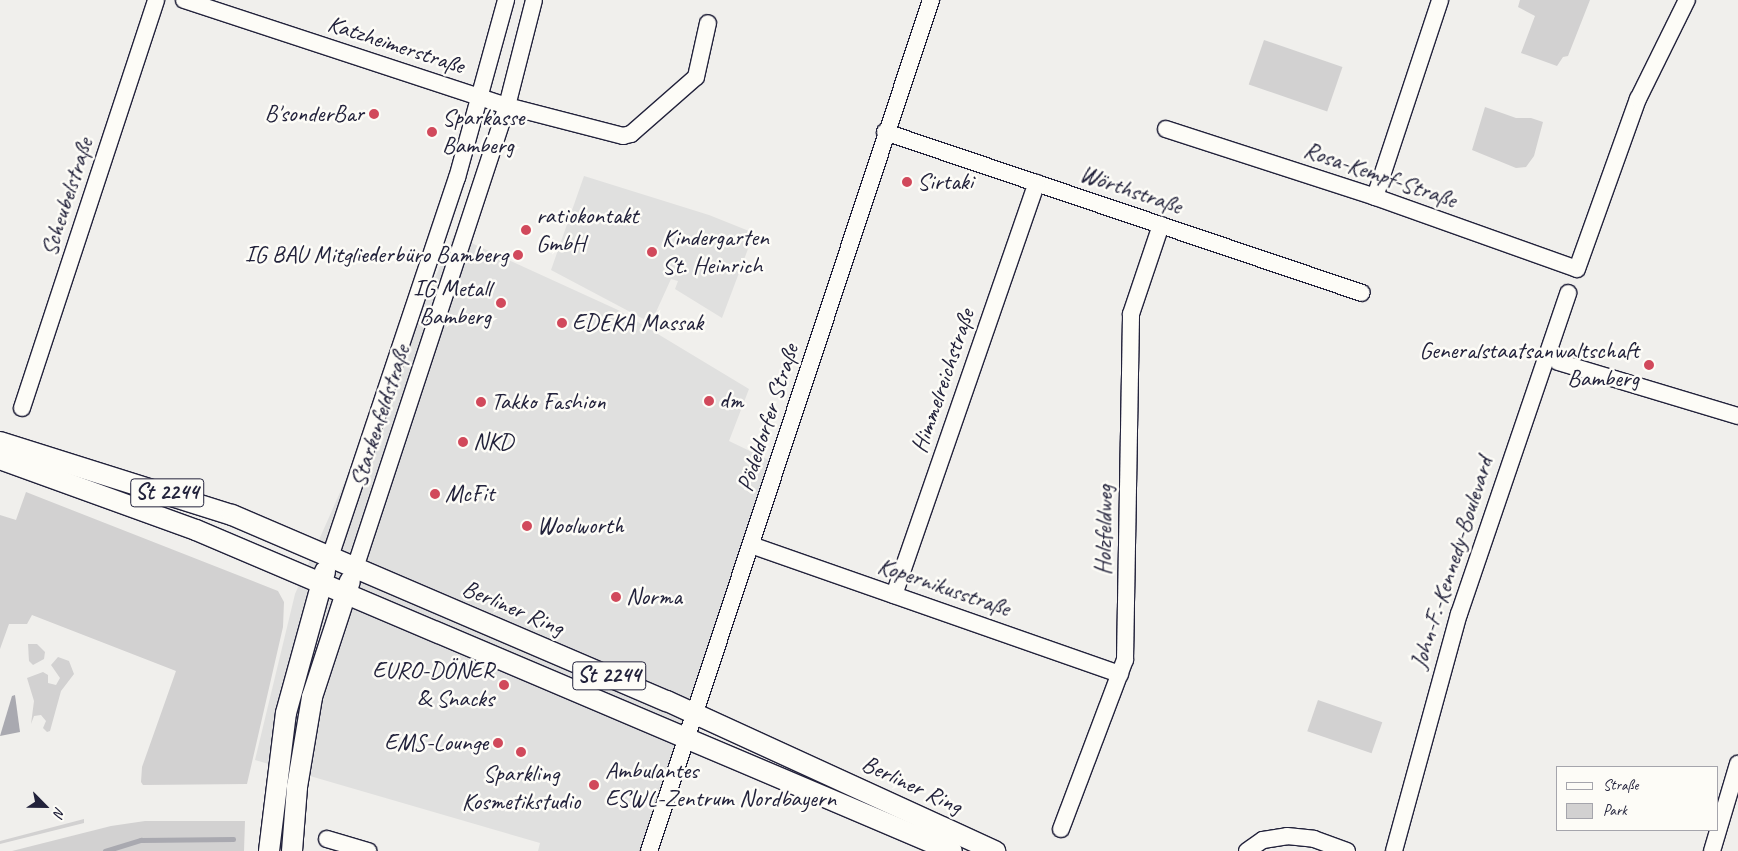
<!DOCTYPE html>
<html>
<head>
<meta charset="utf-8">
<style>
  body { margin:0 }
  #map { position:relative; width:1738px; height:851px; overflow:hidden; background:#f0efec; font-family:Caveat,sans-serif }
  div>[style] { position:absolute }
  [style*='--x'] { left:calc(var(--x)*1px); top:calc(var(--y)*1px); width:calc(var(--w)*1px); rotate:calc(var(--a)*1deg) }
  .built>* { inset:0; background:#e0e0df }
  .green>* { inset:0; background:#d2d1d1; transform-origin:0 0 }
  .water>* { inset:0; background:#a9a9b0 }
  .stream>* { height:4.5px; margin:-2.25px; padding:0 2.25px; transform-origin:2.25px; border-radius:2.25px; background:#a9a9b0 }
  .roads { filter:drop-shadow(1px 0 #22223b) drop-shadow(-1px 0 #22223b) drop-shadow(0 1px #22223b) drop-shadow(0 -1px #22223b) }
  .minor>* { height:16px; margin:-8px; padding:0 8px; transform-origin:8px; border-radius:8px; background:#fdfcf7 }
  .major>* { height:20px; margin:-10px; padding:0 10px; transform-origin:10px; border-radius:10px; background:#fdfcf7 }
  .dots>* { width:14px; height:14px; translate:-50% -50%; box-sizing:border-box; border:2px solid #fdfcf7; border-radius:50% }
  span { translate:-50% -50%; white-space:nowrap; text-align:center; line-height:1.15; -webkit-text-stroke:5px #fdfcf7; paint-order:stroke }
  .shield-label span { padding:1px 4px; background:#fdfcf7; border:1px solid; border-radius:4px; -webkit-text-stroke-width:0 }
  .shield-label { font-size:22px; color:#22223b; font-weight:700 }
  .street-label { font-size:24px; color:#22223b }
  .poi-label { font-size:24px; color:#22223b }
  .right { translate:-100% -50%; text-align:right }
  .left { translate:0 -50%; text-align:left }
  .legend { position:absolute; left:1556px; top:766px; width:162px; height:65px; box-sizing:border-box; background:#fdfcf7; border:1px solid #a5a5ac; margin:0; padding:6px 9px; list-style:none; font-size:15px; color:#22223b }
  .legend li { display:flex; align-items:center; gap:10px; height:25px }
  .legend b { width:25px; border:1px solid #a5a5ac }
  .north { position:absolute; left:20px; top:781px; width:50px; height:50px; -webkit-text-stroke:4px #fdfcf7; paint-order:stroke; rotate:113deg; font-size:14px; font-weight:700; line-height:20px; text-align:center; color:#22223b }
  .north::after { content:''; display:block; margin:auto; width:18px; height:22px; background:#22223b; clip-path:polygon(50% 0,100% 100%,50% 72%,0 100%) }
</style>
</head>
<body>
<div id="map">
  <div class="built">
    <i style="clip-path:polygon(584px 176px,709px 215px,754px 233px,722px 318px,675px 289px,678px 281px,671px 279px,651px 323px,551px 270px)"></i>
    <i style="clip-path:polygon(454px 235px,618px 310px,749px 389px,729px 441px,775px 463px,643px 851px,538px 851px,540px 843px,255px 760px,295px 594px)"></i>
  </div>
  <div class="green">
    <i style="clip-path:polygon(1520px 0,1590px 0,1568px 56px,1563px 57px,1557px 66px,1521px 53px,1535px 16px,1518px 7px)"></i>
    <i style="left:1264px;top:40px;width:83px;height:47px;rotate:19deg"></i>
    <i style="clip-path:polygon(1485px 107px,1516px 118px,1531px 118px,1543px 122px,1534px 156px,1526px 167px,1516px 168px,1472px 150px)"></i>
    <i style="clip-path:polygon(26px 492px,278px 591px,284px 602px,283px 627px,247px 784px,143px 785px,141px 782px,142px 767px,176px 671px,32px 615px,27px 624px,9px 624px,0 649px,0 515px,16px 520px)"></i>
    <i style="clip-path:polygon(28px 644px,37px 644px,45px 652px,44px 659px,33px 665px,29px 661px)"></i>
    <i style="clip-path:polygon(58px 657px,69px 661px,74px 674px,61px 691px,50px 731px,47px 732px,43px 728px,46px 721px,41px 715px,34px 716px,31px 724px,34px 701px,27px 678px,43px 672px,48px 675px,48px 683px,56px 685px,60px 678px,51px 665px)"></i>
    <i style="left:1318px;top:700px;width:68px;height:33px;rotate:19deg"></i>
    <i style="clip-path:polygon(84px 819px,84px 823px,0 844px,0 841px)"></i>
    <i style="clip-path:polygon(145px 821px,245px 821px,244px 851px,12px 851px,111px 826px)"></i>
  </div>
  <div class="water">
    <i style="clip-path:polygon(15px 695px,20px 732px,0 736px,12px 696px)"></i>
  </div>
  <div class="stream">
    <i style="--x:105;--y:851;--w:38;--a:-17"></i>
    <i style="--x:141;--y:840;--w:92;--a:-0.6"></i>
  </div>
  <div class="roads">
    <div class="minor">
      <i style="--x:184;--y:0;--w:340;--a:18.2"></i>
      <i style="--x:507;--y:106;--w:120;--a:14.5"></i>
      <i style="--x:623;--y:136;--w:8;--a:-14"></i>
      <i style="--x:631;--y:134;--w:86;--a:-41.2"></i>
      <i style="--x:696;--y:77;--w:55;--a:-77.5"></i>
      <i style="--x:1166;--y:129;--w:220;--a:18"></i>
      <i style="--x:1375;--y:197;--w:214;--a:19.6"></i>
      <i style="--x:1577;--y:269;--w:181;--a:-70.3"></i>
      <i style="--x:1638;--y:99;--w:110;--a:-63.7"></i>
      <i style="--x:885;--y:132;--w:503;--a:18.65"></i>
      <i style="--x:1375;--y:197;--w:207;--a:-71.7"></i>
      <i style="--x:1558;--y:362;--w:188;--a:16.7"></i>
      <i style="--x:22;--y:408;--w:429;--a:-71.8"></i>
      <i style="--x:751;--y:545;--w:391;--a:19.3"></i>
      <i style="--x:330;--y:557;--w:400;--a:-71.5"></i>
      <i style="--x:457;--y:178;--w:185;--a:-74.6"></i>
      <i style="--x:355;--y:568;--w:486;--a:-71.8"></i>
      <i style="--x:507;--y:106;--w:109;--a:-75.7"></i>
      <i style="--x:894;--y:595;--w:436;--a:-70.9"></i>
      <i style="--x:1061;--y:829;--w:181;--a:-69.3"></i>
      <i style="--x:1125;--y:660;--w:346;--a:-89"></i>
      <i style="--x:1131;--y:314;--w:94;--a:-71.4"></i>
      <i style="--x:327;--y:839;--w:43;--a:16.3"></i>
      <i style="--x:649;--y:851;--w:897;--a:-71.67"></i>
      <i style="--x:1247;--y:851;--w:19;--a:-35"></i>
      <i style="--x:1263;--y:840;--w:24;--a:-9"></i>
      <i style="--x:1287;--y:836;--w:27;--a:6"></i>
      <i style="--x:1314;--y:839;--w:35;--a:20"></i>
      <i style="--x:1394;--y:851;--w:246;--a:-74.7"></i>
      <i style="--x:1459;--y:614;--w:339;--a:-71.2"></i>
      <i style="--x:1712;--y:851;--w:91;--a:-73.4"></i>
    </div>
    <div class="major">
      <i style="--x:0;--y:442;--w:243;--a:17.5"></i>
      <i style="--x:232;--y:515;--w:473;--a:23.2"></i>
      <i style="--x:667;--y:701;--w:361;--a:24.6"></i>
      <i style="--x:0;--y:459;--w:208;--a:19.9"></i>
      <i style="--x:196;--y:530;--w:821;--a:23.01"></i>
      <i style="--x:269;--y:851;--w:139;--a:-83"></i>
      <i style="--x:286;--y:713;--w:147;--a:-74.6"></i>
      <i style="--x:292;--y:851;--w:64;--a:-85.5"></i>
      <i style="--x:297;--y:787;--w:91;--a:-80.5"></i>
      <i style="--x:312;--y:697;--w:122;--a:-71.9"></i>
    </div>
  </div>
  <div class="dots">
    <i style="left:374px;top:114px;background:#d1495b"></i>
    <i style="left:432px;top:132px;background:#d1495b"></i>
    <i style="left:907px;top:182px;background:#d1495b"></i>
    <i style="left:526px;top:230px;background:#d1495b"></i>
    <i style="left:652px;top:252px;background:#d1495b"></i>
    <i style="left:518px;top:255px;background:#d1495b"></i>
    <i style="left:501px;top:303px;background:#d1495b"></i>
    <i style="left:562px;top:323px;background:#d1495b"></i>
    <i style="left:1649px;top:365px;background:#d1495b"></i>
    <i style="left:709px;top:401px;background:#d1495b"></i>
    <i style="left:481px;top:402px;background:#d1495b"></i>
    <i style="left:463px;top:442px;background:#d1495b"></i>
    <i style="left:435px;top:494px;background:#d1495b"></i>
    <i style="left:527px;top:526px;background:#d1495b"></i>
    <i style="left:616px;top:597px;background:#d1495b"></i>
    <i style="left:504px;top:685px;background:#d1495b"></i>
    <i style="left:498px;top:743px;background:#d1495b"></i>
    <i style="left:521px;top:752px;background:#d1495b"></i>
    <i style="left:594px;top:785px;background:#d1495b"></i>
  </div>
  <div class="shield-label">
    <span style="left:167px;top:493px">St 2244</span>
    <span style="left:609px;top:676px">St 2244</span>
  </div>
  <div class="street-label">
    <span style="left:396px;top:45px;rotate:18deg">Katzheimerstraße</span>
    <span style="left:1380px;top:175px;rotate:19deg">Rosa-Kempf-Straße</span>
    <span style="left:1131px;top:190px;rotate:19deg">Wörthstraße</span>
    <span style="left:67px;top:197px;rotate:-72deg">Scheubelstraße</span>
    <span style="left:943px;top:381px;rotate:-71deg">Himmelreichstraße</span>
    <span style="left:380px;top:416px;rotate:-72deg">Starkenfeldstraße</span>
    <span style="left:768px;top:418px;rotate:-72deg">Pödeldorfer Straße</span>
    <span style="left:1104px;top:530px;rotate:-89deg">Holzfeldweg</span>
    <span style="left:1452px;top:563px;rotate:-72deg">John-F.-Kennedy-Boulevard</span>
    <span style="left:944px;top:587px;rotate:19deg">Kopernikusstraße</span>
    <span style="left:513px;top:608px;rotate:23deg">Berliner Ring</span>
    <span style="left:912px;top:785px;rotate:25deg">Berliner Ring</span>
  </div>
  <div class="poi-label">
    <span class="right" style="left:364px;top:114px">B'sonderBar</span>
    <span class="left" style="left:442px;top:132px">Sparkasse<br>Bamberg</span>
    <span class="left" style="left:917px;top:182px">Sirtaki</span>
    <span class="left" style="left:536px;top:230px">ratiokontakt<br>GmbH</span>
    <span class="left" style="left:662px;top:252px">Kindergarten<br>St. Heinrich</span>
    <span class="right" style="left:508px;top:255px">IG BAU Mitgliederbüro Bamberg</span>
    <span class="right" style="left:491px;top:303px">IG Metall<br>Bamberg</span>
    <span class="left" style="left:572px;top:323px">EDEKA Massak</span>
    <span class="right" style="left:1639px;top:365px">Generalstaatsanwaltschaft<br>Bamberg</span>
    <span class="left" style="left:719px;top:401px">dm</span>
    <span class="left" style="left:491px;top:402px">Takko Fashion</span>
    <span class="left" style="left:473px;top:442px">NKD</span>
    <span class="left" style="left:445px;top:494px">McFit</span>
    <span class="left" style="left:537px;top:526px">Woolworth</span>
    <span class="left" style="left:626px;top:597px">Norma</span>
    <span class="right" style="left:494px;top:685px">EURO-DÖNER<br>&amp; Snacks</span>
    <span class="right" style="left:488px;top:743px">EMS-Lounge</span>
    <span class="left" style="left:605px;top:785px">Ambulantes<br>ESWL-Zentrum Nordbayern</span>
    <span style="left:521px;top:788px">Sparkling<br>Kosmetikstudio</span>
  </div>
  <ul class="legend">
  <li><b style="height:6px;background:#fdfcf7"></b>Straße</li>
  <li><b style="height:14px;background:#d2d1d1"></b>Park</li>
  </ul>
  <div class="north">N</div>
</div>
</body>
</html>
